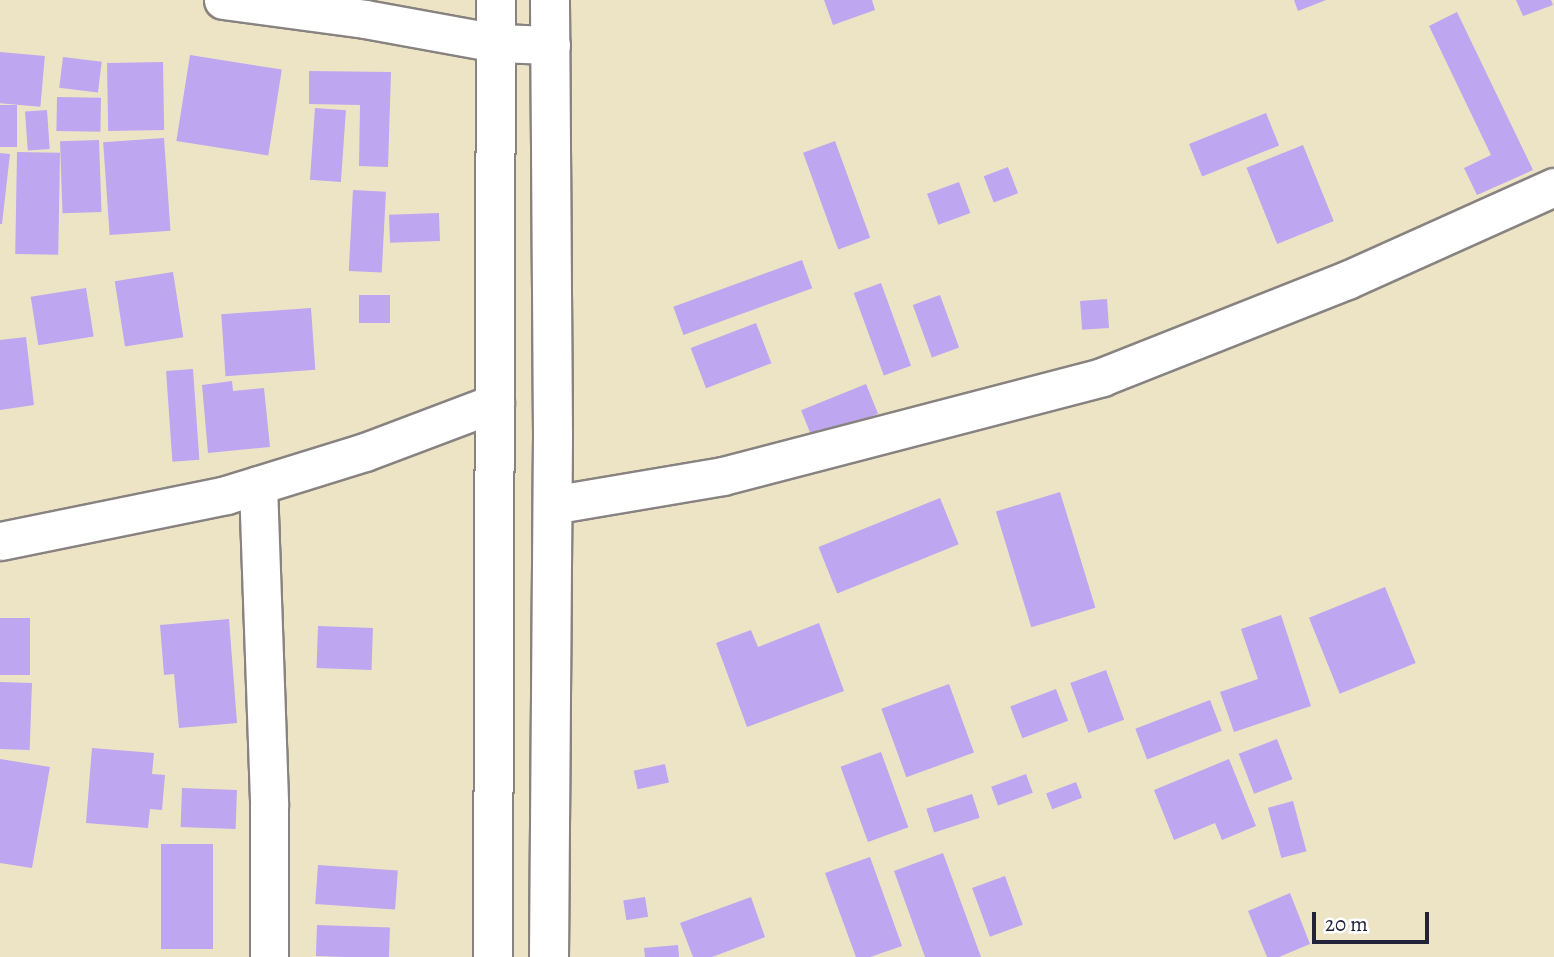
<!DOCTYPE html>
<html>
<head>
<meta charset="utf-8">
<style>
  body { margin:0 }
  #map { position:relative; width:1554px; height:957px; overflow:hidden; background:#ede4c6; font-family:Alegreya,serif }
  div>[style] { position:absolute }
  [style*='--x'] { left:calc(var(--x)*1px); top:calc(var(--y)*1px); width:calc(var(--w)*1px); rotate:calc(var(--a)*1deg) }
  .building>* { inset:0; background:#bea6f0; transform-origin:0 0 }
  .roads { filter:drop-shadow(2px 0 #888380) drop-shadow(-2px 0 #888380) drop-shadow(0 2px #888380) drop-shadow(0 -2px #888380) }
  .street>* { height:37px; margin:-18.5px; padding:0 18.5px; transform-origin:18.5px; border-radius:18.5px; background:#fff }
  .primary>* { height:38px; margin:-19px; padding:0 19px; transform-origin:19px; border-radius:19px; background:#fff }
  span { translate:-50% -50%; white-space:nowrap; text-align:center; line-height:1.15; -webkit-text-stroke:6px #fff; paint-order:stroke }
  .scale { position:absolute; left:1312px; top:912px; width:117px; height:32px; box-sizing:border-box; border:4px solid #22223b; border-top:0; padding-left:9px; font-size:21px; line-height:24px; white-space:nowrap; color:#22223b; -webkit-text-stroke:5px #fff; paint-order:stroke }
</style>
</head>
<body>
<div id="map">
  <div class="building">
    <i style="clip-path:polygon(824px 0,872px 0,875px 10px,833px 25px)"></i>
    <i style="clip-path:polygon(1294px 0,1326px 0,1298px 11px)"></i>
    <i style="clip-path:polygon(1516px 0,1551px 0,1553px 5px,1523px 16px)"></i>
    <i style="clip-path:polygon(1457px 12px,1533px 170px,1477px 195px,1464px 168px,1491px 155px,1429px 26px)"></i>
    <i style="left:0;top:52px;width:45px;height:51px;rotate:5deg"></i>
    <i style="left:190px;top:55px;width:93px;height:87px;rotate:9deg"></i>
    <i style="left:63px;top:57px;width:39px;height:31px;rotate:7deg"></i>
    <i style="left:163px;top:62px;width:68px;height:56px;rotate:89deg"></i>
    <i style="clip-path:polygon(309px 71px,391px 72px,388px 167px,359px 166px,360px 105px,309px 104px)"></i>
    <i style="left:57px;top:97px;width:44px;height:34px;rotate:1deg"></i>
    <i style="left:0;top:105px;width:17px;height:42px"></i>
    <i style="left:315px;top:108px;width:31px;height:72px;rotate:4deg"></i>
    <i style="left:47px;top:110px;width:39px;height:22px;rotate:86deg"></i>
    <i style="left:1266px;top:113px;width:35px;height:83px;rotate:68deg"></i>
    <i style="left:164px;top:138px;width:93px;height:61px;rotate:86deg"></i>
    <i style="left:99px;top:140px;width:72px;height:39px;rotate:88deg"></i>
    <i style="left:835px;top:141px;width:103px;height:34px;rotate:70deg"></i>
    <i style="left:1303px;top:145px;width:82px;height:61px;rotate:68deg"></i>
    <i style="left:17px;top:152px;width:43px;height:102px;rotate:1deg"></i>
    <i style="clip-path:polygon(0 153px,10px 154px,2px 224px,0 224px)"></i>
    <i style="left:1008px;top:167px;width:28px;height:26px;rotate:69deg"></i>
    <i style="left:959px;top:182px;width:33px;height:34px;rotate:70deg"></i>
    <i style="left:353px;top:190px;width:33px;height:81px;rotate:3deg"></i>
    <i style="left:439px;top:213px;width:28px;height:50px;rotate:88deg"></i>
    <i style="left:802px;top:260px;width:30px;height:137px;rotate:70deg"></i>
    <i style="left:173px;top:272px;width:66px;height:59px;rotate:81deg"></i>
    <i style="left:881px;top:283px;width:88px;height:29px;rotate:70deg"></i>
    <i style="left:86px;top:288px;width:49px;height:56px;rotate:81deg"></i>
    <i style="left:390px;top:295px;width:28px;height:31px;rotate:90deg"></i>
    <i style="left:940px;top:295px;width:56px;height:29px;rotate:70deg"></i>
    <i style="left:1107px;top:299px;width:29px;height:27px;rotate:86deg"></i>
    <i style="left:311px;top:308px;width:62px;height:90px;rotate:86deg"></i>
    <i style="left:756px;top:323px;width:43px;height:70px;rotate:69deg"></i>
    <i style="clip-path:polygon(26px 337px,34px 405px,0 410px,0 340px)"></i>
    <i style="left:193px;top:369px;width:91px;height:27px;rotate:86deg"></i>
    <i style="clip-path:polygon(232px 381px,233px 391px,264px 388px,270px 447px,208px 453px,202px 385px)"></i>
    <i style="left:866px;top:384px;width:32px;height:70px;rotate:68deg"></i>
    <i style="left:1060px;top:492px;width:121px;height:67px;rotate:73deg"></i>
    <i style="left:940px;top:498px;width:50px;height:131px;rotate:68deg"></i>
    <i style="left:1385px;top:587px;width:82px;height:82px;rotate:68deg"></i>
    <i style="clip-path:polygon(1281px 615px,1311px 706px,1234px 732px,1220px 692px,1258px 679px,1241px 629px)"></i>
    <i style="left:0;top:618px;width:30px;height:57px"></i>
    <i style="clip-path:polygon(229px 619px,237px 723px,179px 728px,174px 674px,164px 675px,160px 625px)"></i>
    <i style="clip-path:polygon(819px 623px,844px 691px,747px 727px,716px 643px,751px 630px,758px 647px)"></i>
    <i style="left:318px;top:626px;width:55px;height:42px;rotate:2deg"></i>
    <i style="left:1106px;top:670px;width:53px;height:38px;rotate:70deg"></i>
    <i style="left:0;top:682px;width:32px;height:67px;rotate:2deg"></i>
    <i style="left:949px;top:684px;width:73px;height:72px;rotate:70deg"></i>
    <i style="left:1056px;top:689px;width:34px;height:49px;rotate:69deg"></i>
    <i style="left:1210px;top:700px;width:33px;height:80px;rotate:69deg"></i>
    <i style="left:1277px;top:739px;width:43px;height:41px;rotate:69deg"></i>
    <i style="clip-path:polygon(92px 748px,154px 753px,152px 774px,165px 775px,162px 810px,150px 809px,148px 828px,86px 823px)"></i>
    <i style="left:881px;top:752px;width:80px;height:43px;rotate:70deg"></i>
    <i style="clip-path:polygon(0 759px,50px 767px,32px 868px,0 863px)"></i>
    <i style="clip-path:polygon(1229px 759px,1256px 826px,1222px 840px,1215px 823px,1174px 840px,1154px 790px)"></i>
    <i style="left:665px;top:764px;width:19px;height:32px;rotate:78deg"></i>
    <i style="left:1026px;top:774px;width:20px;height:37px;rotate:70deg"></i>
    <i style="left:1076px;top:782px;width:17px;height:32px;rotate:69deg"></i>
    <i style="left:182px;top:788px;width:55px;height:39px;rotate:2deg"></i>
    <i style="left:972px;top:794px;width:25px;height:48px;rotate:72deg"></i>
    <i style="left:1293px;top:801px;width:52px;height:26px;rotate:75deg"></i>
    <i style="left:161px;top:844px;width:52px;height:105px"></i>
    <i style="clip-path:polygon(943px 853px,981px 957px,925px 957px,894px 871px)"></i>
    <i style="clip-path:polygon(870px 857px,902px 946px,870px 957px,856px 957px,825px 873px)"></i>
    <i style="left:318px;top:865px;width:80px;height:39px;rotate:4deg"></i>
    <i style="left:1005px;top:876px;width:52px;height:35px;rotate:70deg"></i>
    <i style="clip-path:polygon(1290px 893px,1310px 944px,1279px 957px,1267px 957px,1248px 911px)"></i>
    <i style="left:645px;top:897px;width:20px;height:22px;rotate:81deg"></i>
    <i style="clip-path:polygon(751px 897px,765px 937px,712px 957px,693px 957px,680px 923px)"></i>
    <i style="left:317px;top:925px;width:73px;height:31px;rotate:2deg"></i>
    <i style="clip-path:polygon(678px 945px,679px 957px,645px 957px,644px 948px)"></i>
  </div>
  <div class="roads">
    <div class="street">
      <i style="--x:223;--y:0;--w:143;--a:7.6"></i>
      <i style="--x:365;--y:19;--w:134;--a:10.3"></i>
      <i style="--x:497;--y:43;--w:54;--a:2.1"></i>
      <i style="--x:258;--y:485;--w:321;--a:88"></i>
      <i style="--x:269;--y:806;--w:151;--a:90"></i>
      <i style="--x:552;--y:505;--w:173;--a:-9.6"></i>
      <i style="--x:723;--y:476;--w:392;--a:-14.6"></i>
      <i style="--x:1102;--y:377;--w:264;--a:-21.6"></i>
      <i style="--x:1347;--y:280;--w:227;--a:-24.2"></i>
      <i style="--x:0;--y:541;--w:231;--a:-11.5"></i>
      <i style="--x:226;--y:495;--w:145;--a:-17.2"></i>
      <i style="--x:365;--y:452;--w:139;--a:-20.7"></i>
    </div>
    <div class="primary">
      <i style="--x:493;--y:957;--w:957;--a:-89.82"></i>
      <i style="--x:549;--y:957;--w:523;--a:-89.56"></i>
      <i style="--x:553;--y:434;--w:434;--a:-90.4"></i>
    </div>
  </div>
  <div class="scale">20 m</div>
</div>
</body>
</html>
